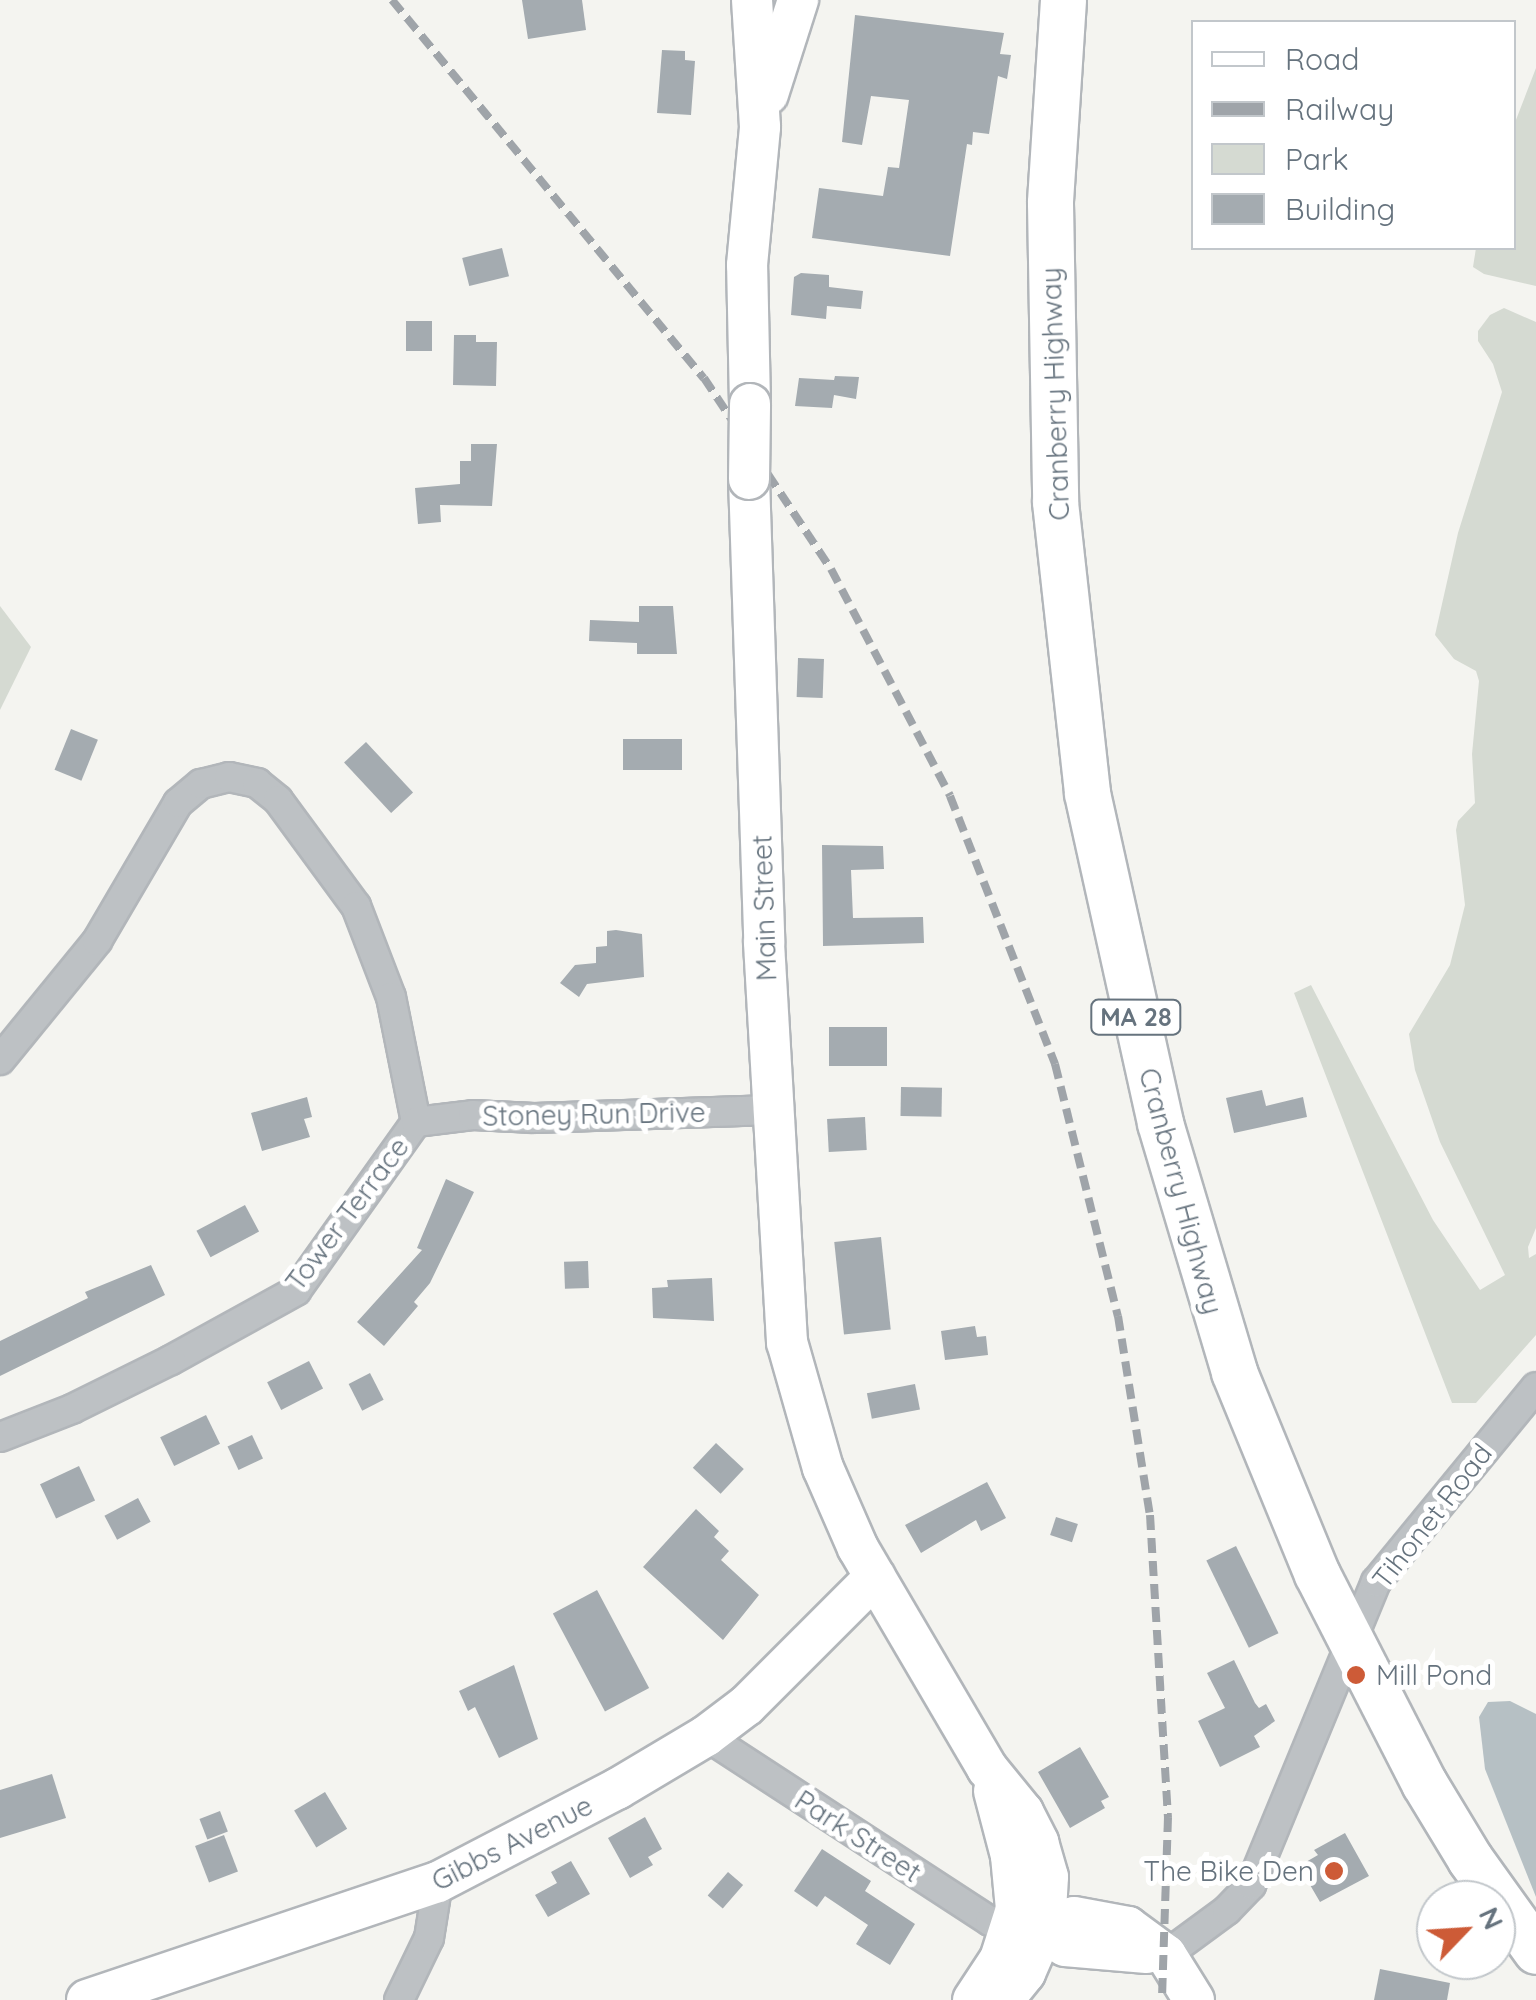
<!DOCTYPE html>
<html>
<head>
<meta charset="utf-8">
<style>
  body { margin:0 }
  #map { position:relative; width:1536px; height:2000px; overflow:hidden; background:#f4f4f0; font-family:Quicksand,sans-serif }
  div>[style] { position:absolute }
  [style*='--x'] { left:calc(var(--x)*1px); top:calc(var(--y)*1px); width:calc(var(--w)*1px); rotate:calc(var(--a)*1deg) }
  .green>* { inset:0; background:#d5dad2 }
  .water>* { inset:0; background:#b6c0c4 }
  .building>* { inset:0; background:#a4abb0; transform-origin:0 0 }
  .roads { filter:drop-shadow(2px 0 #b2b6ba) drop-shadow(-2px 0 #b2b6ba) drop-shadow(0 2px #b2b6ba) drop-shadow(0 -2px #b2b6ba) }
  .minor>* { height:28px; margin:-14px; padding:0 14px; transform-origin:14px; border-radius:14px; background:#bdc1c4 }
  .secondary>* { height:40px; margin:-20px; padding:0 20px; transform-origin:20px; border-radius:20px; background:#fff }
  .primary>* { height:45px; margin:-22.5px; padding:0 22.5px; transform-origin:22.5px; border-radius:22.5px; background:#fff }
  .rail>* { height:8px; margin-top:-4px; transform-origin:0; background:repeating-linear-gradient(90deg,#9fa4a9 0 15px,transparent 0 23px) }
  .bridges { filter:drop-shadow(2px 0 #b2b6ba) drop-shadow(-2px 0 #b2b6ba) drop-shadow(0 2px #b2b6ba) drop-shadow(0 -2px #b2b6ba) }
  .secondary-bridge>* { height:40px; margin:-20px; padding:0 20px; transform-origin:20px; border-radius:20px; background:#fff }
  .dots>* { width:28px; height:28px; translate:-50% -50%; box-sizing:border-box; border:5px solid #fff; border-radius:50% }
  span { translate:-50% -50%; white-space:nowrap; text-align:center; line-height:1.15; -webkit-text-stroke:10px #fff; paint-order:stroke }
  .shield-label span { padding:2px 8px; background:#fff; border:2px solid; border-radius:8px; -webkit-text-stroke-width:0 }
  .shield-label { font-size:25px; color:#66737e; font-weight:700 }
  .street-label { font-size:28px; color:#66737e }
  .poi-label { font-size:28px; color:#66737e }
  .left { translate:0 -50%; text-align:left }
  .right { translate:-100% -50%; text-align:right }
  .legend { position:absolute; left:1191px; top:20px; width:325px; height:230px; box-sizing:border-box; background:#fff; border:2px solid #c2c7cb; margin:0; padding:12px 18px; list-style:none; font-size:30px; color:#66737e }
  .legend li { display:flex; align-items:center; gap:20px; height:50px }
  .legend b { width:50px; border:2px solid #c2c7cb }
  .north { position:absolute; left:1416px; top:1880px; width:100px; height:100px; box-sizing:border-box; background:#fff; border:2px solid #c2c7cb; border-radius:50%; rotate:65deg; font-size:28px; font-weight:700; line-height:40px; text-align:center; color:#66737e }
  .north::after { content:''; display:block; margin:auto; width:35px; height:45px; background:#cd5b37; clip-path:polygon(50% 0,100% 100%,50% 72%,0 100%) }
</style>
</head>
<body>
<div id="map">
  <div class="green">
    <i style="clip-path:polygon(1536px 68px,1536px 286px,1484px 274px,1473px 267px,1476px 248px,1514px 248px,1514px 125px)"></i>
    <i style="clip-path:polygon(1504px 308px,1536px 322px,1536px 1228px,1528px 1247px,1529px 1258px,1536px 1254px,1536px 1335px,1476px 1403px,1452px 1403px,1294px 993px,1311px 985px,1433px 1220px,1480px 1290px,1505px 1275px,1440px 1142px,1415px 1070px,1409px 1034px,1450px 965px,1465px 905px,1456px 830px,1458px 821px,1475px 803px,1472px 754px,1479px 681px,1476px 671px,1454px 659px,1435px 635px,1458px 533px,1502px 392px,1493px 364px,1478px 341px,1478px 331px,1490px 315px)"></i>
    <i style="clip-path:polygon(0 606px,31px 647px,0 710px)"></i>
  </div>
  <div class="water">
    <i style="clip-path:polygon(1510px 1701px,1536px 1714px,1536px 1897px,1485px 1769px,1479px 1717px,1488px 1702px)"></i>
  </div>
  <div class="building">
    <i style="clip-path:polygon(522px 0,582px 0,586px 30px,528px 39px)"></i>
    <i style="clip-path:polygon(855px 15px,1004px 33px,1000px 54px,1011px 55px,1007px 79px,998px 76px,989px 134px,973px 132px,972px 145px,967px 144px,950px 256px,812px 238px,819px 188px,883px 196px,888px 167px,899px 168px,909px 100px,871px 96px,862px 145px,842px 142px)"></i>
    <i style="clip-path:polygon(662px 50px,685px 51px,685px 60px,695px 61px,691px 115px,657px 113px)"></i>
    <i style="left:502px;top:248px;width:29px;height:41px;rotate:76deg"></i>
    <i style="clip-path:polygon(801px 273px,829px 275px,829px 287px,863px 291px,861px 309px,827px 306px,826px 319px,791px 315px,794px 277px)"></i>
    <i style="left:406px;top:321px;width:26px;height:30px"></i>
    <i style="clip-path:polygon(454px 335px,476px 335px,476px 342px,497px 342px,496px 386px,453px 385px)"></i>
    <i style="clip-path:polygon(835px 376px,859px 377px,856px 399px,834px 395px,832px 408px,795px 406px,799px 378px,834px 380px)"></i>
    <i style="clip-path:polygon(471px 444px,497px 444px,492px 506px,440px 505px,441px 522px,418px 524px,415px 488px,460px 484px,460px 461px,471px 461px)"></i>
    <i style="clip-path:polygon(639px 606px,673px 606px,677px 654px,637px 654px,637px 643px,589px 641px,590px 620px,639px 622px)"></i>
    <i style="left:798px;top:658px;width:26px;height:39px;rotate:2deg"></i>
    <i style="left:71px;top:729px;width:29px;height:44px;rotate:22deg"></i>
    <i style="left:682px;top:739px;width:31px;height:59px;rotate:90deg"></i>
    <i style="left:366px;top:742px;width:69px;height:30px;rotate:47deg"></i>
    <i style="clip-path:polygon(822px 845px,883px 846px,884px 869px,851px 870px,853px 918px,923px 917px,924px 943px,823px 946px)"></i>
    <i style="clip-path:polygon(616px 930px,642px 934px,644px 977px,587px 984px,579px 997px,560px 983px,575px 965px,596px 963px,596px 947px,607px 946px,607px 931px)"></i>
    <i style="left:887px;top:1027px;width:39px;height:58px;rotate:90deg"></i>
    <i style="left:901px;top:1087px;width:41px;height:29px;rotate:1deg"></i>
    <i style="clip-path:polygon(1262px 1090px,1266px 1106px,1303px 1097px,1307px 1117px,1234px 1133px,1226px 1098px)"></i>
    <i style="clip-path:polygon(307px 1097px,312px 1117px,304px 1119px,310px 1137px,262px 1151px,251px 1113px)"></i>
    <i style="left:865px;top:1117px;width:33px;height:38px;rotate:87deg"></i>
    <i style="clip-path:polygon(446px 1179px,474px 1192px,430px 1283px,414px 1302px,418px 1306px,384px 1346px,357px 1322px,422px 1250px,417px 1248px)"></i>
    <i style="left:245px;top:1205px;width:30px;height:55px;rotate:62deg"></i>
    <i style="left:881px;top:1237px;width:93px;height:47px;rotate:84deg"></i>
    <i style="left:588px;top:1261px;width:27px;height:24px;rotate:88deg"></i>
    <i style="clip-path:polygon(151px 1265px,165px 1295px,0 1376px,0 1341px,88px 1298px,85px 1292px)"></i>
    <i style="clip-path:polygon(712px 1278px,714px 1321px,653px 1318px,652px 1288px,668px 1287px,667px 1280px)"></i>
    <i style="clip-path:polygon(975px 1326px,977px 1337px,986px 1336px,988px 1355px,945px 1360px,941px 1331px)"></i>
    <i style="left:309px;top:1361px;width:31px;height:47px;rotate:63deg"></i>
    <i style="left:370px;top:1373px;width:30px;height:24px;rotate:63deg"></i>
    <i style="left:915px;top:1384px;width:26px;height:49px;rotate:79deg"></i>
    <i style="left:206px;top:1415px;width:32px;height:51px;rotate:64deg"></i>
    <i style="left:252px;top:1435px;width:26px;height:27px;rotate:65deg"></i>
    <i style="left:716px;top:1443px;width:38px;height:34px;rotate:43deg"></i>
    <i style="left:79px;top:1466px;width:38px;height:43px;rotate:65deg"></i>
    <i style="clip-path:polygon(987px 1482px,1006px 1518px,981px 1531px,976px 1520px,921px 1553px,905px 1525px)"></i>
    <i style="left:138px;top:1498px;width:27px;height:38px;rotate:62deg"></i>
    <i style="clip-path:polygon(696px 1509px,719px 1531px,714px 1537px,729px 1551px,721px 1560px,759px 1595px,723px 1640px,643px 1567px)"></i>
    <i style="left:1056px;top:1517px;width:23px;height:19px;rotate:18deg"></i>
    <i style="left:1236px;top:1546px;width:97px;height:33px;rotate:64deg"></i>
    <i style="left:597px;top:1590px;width:111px;height:50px;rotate:62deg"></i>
    <i style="clip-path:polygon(1234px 1660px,1255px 1703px,1259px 1708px,1266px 1704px,1275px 1721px,1254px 1736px,1260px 1747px,1220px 1767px,1198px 1721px,1225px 1708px,1207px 1673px)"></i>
    <i style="clip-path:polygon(514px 1665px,538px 1739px,499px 1758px,475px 1707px,468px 1711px,459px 1691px)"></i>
    <i style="clip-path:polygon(1080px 1747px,1109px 1797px,1101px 1801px,1105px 1808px,1070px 1828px,1038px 1772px)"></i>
    <i style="clip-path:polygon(52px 1774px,66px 1818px,0 1838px,0 1790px)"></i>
    <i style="left:325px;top:1792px;width:43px;height:36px;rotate:59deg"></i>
    <i style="left:220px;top:1811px;width:22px;height:22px;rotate:69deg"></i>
    <i style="clip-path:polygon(645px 1817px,662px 1849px,648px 1857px,653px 1865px,630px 1878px,608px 1838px)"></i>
    <i style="clip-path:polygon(1345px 1833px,1369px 1876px,1320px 1902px,1299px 1866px,1318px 1855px,1314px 1850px)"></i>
    <i style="left:224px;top:1835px;width:39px;height:31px;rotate:69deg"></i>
    <i style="clip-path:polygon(822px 1849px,871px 1881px,865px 1891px,915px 1924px,890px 1965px,856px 1944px,868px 1925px,825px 1896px,817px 1907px,794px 1891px)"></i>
    <i style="clip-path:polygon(571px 1861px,590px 1894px,548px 1917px,535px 1895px,557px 1883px,551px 1872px)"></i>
    <i style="left:728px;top:1872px;width:20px;height:31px;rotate:41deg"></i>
    <i style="clip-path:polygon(1380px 1969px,1450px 1983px,1447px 2000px,1374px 2000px)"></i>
  </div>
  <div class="roads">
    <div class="minor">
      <i style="--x:0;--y:1060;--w:154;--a:-50.8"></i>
      <i style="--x:97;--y:941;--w:160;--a:-59.6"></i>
      <i style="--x:178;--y:803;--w:30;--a:-40"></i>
      <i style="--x:201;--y:784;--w:29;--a:-14"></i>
      <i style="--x:229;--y:777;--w:29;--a:12"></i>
      <i style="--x:257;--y:783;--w:27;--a:39"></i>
      <i style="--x:278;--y:800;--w:132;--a:53.7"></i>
      <i style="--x:356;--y:906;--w:97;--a:69"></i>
      <i style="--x:391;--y:997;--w:127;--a:78.7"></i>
      <i style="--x:416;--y:1122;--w:207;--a:125.4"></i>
      <i style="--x:296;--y:1291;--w:143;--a:151.1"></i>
      <i style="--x:171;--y:1360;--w:110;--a:153.7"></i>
      <i style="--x:72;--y:1409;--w:77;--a:158.7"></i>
      <i style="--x:416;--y:1122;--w:57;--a:-7"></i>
      <i style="--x:473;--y:1115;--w:61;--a:2.8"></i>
      <i style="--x:534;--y:1118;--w:239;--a:-1.9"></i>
      <i style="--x:706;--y:1736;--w:339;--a:33.1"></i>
      <i style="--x:990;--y:1921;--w:25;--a:5"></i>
      <i style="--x:1166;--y:1955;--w:76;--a:-36.4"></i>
      <i style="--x:1227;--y:1910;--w:35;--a:-46"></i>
      <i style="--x:1251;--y:1885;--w:328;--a:-67.6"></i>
      <i style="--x:1376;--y:1582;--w:252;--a:-50.6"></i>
      <i style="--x:399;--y:2000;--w:69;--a:-64.2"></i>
      <i style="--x:429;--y:1938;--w:57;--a:-80.9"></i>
    </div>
    <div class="secondary">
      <i style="--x:768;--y:94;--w:99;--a:-72.3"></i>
      <i style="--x:750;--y:404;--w:139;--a:-91.2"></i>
      <i style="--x:747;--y:265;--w:139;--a:-84.6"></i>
      <i style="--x:760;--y:127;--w:127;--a:-93.6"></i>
      <i style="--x:749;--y:479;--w:464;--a:88.1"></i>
      <i style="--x:764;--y:943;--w:400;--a:86.7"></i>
      <i style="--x:787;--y:1342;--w:131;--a:74.1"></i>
      <i style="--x:823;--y:1468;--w:87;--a:66.4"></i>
      <i style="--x:858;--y:1548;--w:255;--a:59.6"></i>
      <i style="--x:987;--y:1768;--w:57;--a:50.7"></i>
      <i style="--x:1023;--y:1812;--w:34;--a:63"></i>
      <i style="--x:1038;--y:1842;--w:36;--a:74"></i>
      <i style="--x:1048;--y:1877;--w:50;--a:93.4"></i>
      <i style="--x:1045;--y:1927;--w:50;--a:113.5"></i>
      <i style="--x:1025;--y:1973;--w:35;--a:129"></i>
      <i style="--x:1026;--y:1924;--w:29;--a:6"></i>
      <i style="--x:1055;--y:1927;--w:21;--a:-28"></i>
      <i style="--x:1074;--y:1917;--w:55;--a:10.5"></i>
      <i style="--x:1128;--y:1927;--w:47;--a:36.4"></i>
      <i style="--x:1166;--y:1955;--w:53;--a:58.1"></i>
      <i style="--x:1055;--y:1927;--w:21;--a:62"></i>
      <i style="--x:1065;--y:1946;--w:82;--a:4.9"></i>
      <i style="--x:87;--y:2000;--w:370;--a:-18.6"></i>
      <i style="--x:438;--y:1882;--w:202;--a:-27.5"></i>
      <i style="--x:617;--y:1789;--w:104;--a:-30.8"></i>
      <i style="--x:706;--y:1736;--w:51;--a:-37.1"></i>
      <i style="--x:747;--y:1705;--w:181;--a:-45"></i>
      <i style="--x:973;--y:2000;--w:49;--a:-56.6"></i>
      <i style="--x:1000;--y:1959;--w:52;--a:-72.3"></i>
      <i style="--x:1016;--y:1909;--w:53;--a:-95.4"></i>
      <i style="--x:1011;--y:1856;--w:67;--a:-104.7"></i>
    </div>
    <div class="primary">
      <i style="--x:1063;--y:0;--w:203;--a:93.7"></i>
      <i style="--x:1050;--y:203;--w:299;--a:89"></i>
      <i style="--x:1055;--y:502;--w:293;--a:83.7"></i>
      <i style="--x:1087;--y:793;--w:338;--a:77.5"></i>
      <i style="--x:1160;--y:1123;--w:260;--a:73.4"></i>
      <i style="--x:1234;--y:1372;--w:218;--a:67.7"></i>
      <i style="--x:1317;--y:1574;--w:235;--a:62.9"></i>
      <i style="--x:1424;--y:1783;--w:89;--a:58.8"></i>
      <i style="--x:1470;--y:1859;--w:113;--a:54.3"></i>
    </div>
  </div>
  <div class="rail">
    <i style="--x:392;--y:0;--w:490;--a:50.5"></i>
    <i style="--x:704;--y:378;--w:229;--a:56.4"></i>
    <i style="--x:831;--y:569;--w:256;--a:62.3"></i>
    <i style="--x:950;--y:796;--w:288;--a:68.6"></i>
    <i style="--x:1055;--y:1064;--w:260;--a:76"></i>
    <i style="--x:1118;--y:1316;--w:202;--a:80.9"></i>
    <i style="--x:1150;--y:1515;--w:303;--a:86.6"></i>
    <i style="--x:1168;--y:1817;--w:183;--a:91.9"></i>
  </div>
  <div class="bridges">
    <div class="secondary-bridge">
      <i style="--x:749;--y:479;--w:75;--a:-89.2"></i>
    </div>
  </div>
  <div class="dots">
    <i style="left:1356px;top:1675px;background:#cd5b37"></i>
    <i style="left:1334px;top:1871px;background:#cd5b37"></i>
  </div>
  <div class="shield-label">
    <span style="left:1136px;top:1017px">MA 28</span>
  </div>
  <div class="street-label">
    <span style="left:1055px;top:394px;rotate:-92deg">Cranberry Highway</span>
    <span style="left:764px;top:908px;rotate:-92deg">Main Street</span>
    <span style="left:594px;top:1114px;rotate:-1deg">Stoney Run Drive</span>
    <span style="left:1181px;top:1191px;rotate:75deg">Cranberry Highway</span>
    <span style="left:347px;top:1214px;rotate:-53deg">Tower Terrace</span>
    <span style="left:1432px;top:1516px;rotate:-52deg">Tihonet Road</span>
    <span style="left:858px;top:1836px;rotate:33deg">Park Street</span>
    <span style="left:512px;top:1843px;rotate:-27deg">Gibbs Avenue</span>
  </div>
  <div class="poi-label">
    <span class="left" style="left:1376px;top:1675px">Mill Pond</span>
    <span class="right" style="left:1314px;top:1871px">The Bike Den</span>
  </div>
  <ul class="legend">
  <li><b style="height:12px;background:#fff"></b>Road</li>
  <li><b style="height:12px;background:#9fa4a9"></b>Railway</li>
  <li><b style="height:28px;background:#d5dad2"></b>Park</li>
  <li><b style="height:28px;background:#a4abb0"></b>Building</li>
  </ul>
  <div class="north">N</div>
</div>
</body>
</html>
